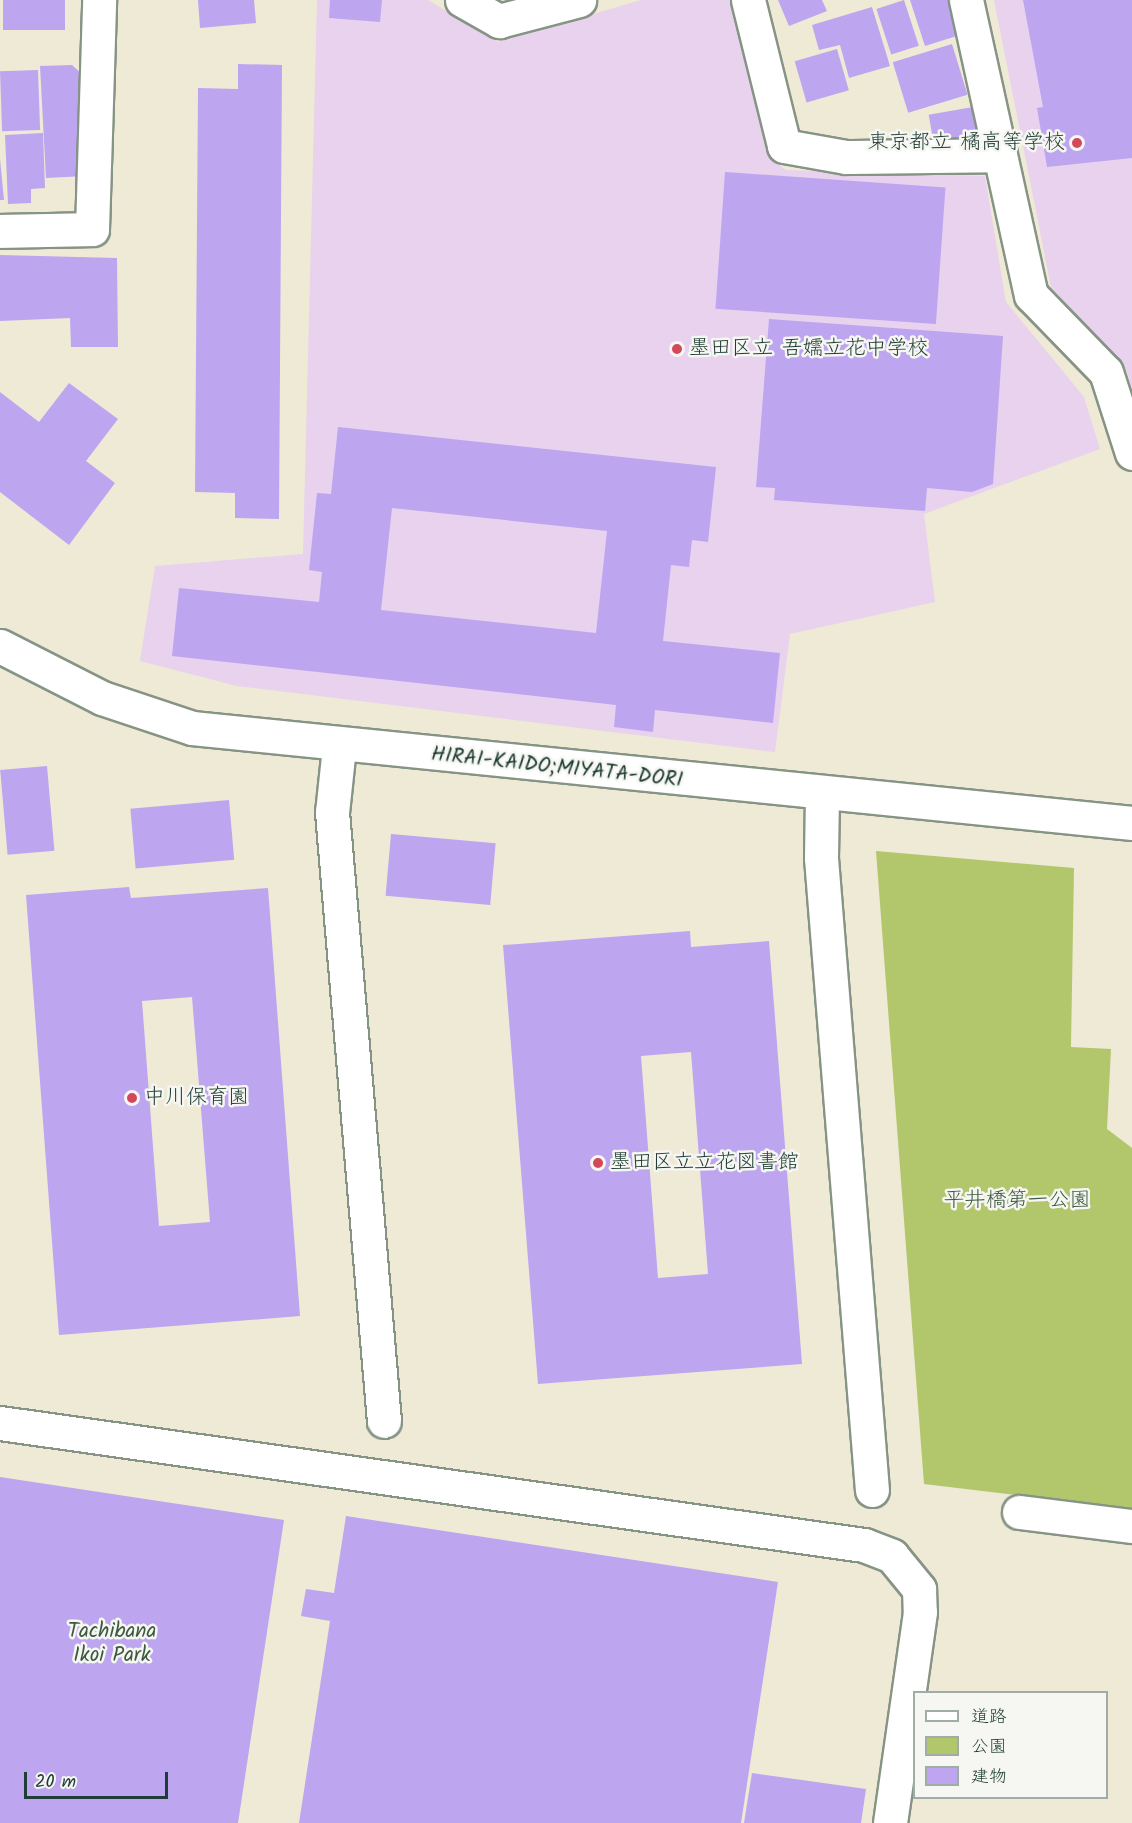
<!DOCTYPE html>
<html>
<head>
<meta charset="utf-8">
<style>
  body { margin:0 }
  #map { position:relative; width:1132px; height:1823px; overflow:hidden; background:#eeead6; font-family:Kalam,"Klee One",sans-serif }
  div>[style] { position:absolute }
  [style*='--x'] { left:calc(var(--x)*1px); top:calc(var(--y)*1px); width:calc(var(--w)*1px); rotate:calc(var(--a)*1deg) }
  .built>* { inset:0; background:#e8d2ee }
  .green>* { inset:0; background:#b2c76c }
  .building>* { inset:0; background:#bda5f0; transform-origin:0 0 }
  .roads { filter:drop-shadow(2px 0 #869485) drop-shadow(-2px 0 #869485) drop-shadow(0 2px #869485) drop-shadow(0 -2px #869485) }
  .minor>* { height:33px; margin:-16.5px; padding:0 16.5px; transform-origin:16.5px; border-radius:16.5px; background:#fff }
  .dots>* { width:16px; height:16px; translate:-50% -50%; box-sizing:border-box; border:3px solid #f6f6f2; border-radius:50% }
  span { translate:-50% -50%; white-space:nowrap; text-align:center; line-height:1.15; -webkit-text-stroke:5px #f6f6f2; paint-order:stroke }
  .poi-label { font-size:21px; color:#1f3d34 }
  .right { translate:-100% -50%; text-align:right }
  .left { translate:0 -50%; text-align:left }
  .street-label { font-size:21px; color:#1f3d34 }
  .park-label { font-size:21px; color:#3c593f }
  .legend { position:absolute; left:913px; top:1691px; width:195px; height:108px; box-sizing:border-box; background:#f6f6f2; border:2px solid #a0aca6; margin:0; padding:8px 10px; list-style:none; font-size:18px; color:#1f3d34 }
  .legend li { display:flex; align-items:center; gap:12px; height:30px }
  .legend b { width:30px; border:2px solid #a0aca6 }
  .scale { position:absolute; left:24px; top:1772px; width:144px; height:27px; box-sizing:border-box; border:3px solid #1f3d34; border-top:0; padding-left:8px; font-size:18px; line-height:21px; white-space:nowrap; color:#1f3d34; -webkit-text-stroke:4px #f6f6f2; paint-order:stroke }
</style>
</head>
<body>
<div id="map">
  <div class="built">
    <i style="clip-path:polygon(317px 0,428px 0,498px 42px,641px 0,732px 0,771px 159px,786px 170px,985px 176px,1006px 302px,1084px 397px,1100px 449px,924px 514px,935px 602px,790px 634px,775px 752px,237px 686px,140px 661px,155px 566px,303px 554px)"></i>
    <i style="clip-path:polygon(994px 0,1132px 0,1132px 390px,1127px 372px,1051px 287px)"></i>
  </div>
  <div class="green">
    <i style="clip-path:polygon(876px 851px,1074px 868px,1071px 1047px,1111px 1049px,1107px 1129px,1132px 1148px,1132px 1509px,924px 1484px)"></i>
  </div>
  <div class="building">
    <i style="left:3px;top:0;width:62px;height:30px"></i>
    <i style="clip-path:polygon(198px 0,254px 0,256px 23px,200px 28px)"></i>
    <i style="clip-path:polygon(330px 0,382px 0,380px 22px,329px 18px)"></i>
    <i style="clip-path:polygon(778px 0,822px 0,827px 11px,789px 26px)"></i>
    <i style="left:904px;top:0;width:48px;height:29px;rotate:72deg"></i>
    <i style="clip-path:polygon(910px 0,953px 0,963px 34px,925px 46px)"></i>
    <i style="clip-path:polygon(1023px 0,1132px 0,1132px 158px,1047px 167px,1037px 108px,1043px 107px)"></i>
    <i style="clip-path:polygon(872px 7px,890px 66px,849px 78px,840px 45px,819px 50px,812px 25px)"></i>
    <i style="left:952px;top:44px;width:53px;height:62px;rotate:73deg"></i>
    <i style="left:837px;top:49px;width:43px;height:44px;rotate:74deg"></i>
    <i style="clip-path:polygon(238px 64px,282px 65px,279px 519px,235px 518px,235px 493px,195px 492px,198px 88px,238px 89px)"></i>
    <i style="clip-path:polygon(72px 65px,83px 75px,86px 176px,46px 178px,40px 66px)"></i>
    <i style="left:38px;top:70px;width:60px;height:38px;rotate:88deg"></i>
    <i style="left:973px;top:107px;width:29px;height:45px;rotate:80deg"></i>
    <i style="clip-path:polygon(43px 133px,45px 188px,31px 189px,31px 203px,8px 204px,5px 135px)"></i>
    <i style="clip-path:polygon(0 159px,4px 200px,0 200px)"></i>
    <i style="left:725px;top:172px;width:221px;height:137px;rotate:4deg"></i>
    <i style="clip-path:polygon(0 255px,117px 258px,118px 347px,71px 347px,70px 318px,0 321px)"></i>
    <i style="clip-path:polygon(769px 319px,1003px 336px,993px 484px,972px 492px,927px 488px,925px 511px,774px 500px,775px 488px,756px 487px)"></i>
    <i style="clip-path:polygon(69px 383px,118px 419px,86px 461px,115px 483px,69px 545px,0 492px,0 392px,39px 422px)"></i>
    <i style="clip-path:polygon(evenodd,338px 427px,716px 467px,708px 542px,692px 540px,689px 567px,671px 565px,663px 641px,780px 653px,773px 723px,655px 710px,653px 732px,614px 727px,616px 705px,172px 656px,179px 588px,319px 602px,322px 572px,309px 570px,317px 493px,331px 494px,338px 427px,392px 508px,607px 531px,596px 633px,381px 610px,392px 508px)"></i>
    <i style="left:47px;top:766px;width:85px;height:47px;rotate:85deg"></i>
    <i style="left:229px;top:800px;width:60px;height:99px;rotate:85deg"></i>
    <i style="left:391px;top:834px;width:105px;height:62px;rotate:5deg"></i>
    <i style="clip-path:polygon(evenodd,129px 887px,131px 898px,268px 888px,300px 1316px,59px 1335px,26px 895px,129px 887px,192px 997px,210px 1222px,159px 1226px,142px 1001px,192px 997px)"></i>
    <i style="clip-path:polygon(evenodd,690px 931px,691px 947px,769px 941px,802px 1364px,538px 1384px,503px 945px,690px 931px,691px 1052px,708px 1274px,658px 1278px,641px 1056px,691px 1052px)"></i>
    <i style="clip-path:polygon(0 1477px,284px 1520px,238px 1823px,0 1823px)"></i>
    <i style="clip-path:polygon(346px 1516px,778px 1582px,741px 1823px,299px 1823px,330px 1621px,301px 1616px,306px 1589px,334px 1593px)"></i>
    <i style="clip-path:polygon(752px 1773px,866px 1789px,861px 1823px,744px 1823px)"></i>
  </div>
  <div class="roads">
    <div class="minor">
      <i style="--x:462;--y:0;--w:43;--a:29.6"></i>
      <i style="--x:499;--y:21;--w:83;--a:-14.7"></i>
      <i style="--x:748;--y:0;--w:150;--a:76.1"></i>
      <i style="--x:784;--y:146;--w:63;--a:10.1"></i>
      <i style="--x:846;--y:157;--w:154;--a:-0.7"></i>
      <i style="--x:966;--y:0;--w:302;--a:77.6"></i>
      <i style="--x:1031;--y:295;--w:107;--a:45.8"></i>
      <i style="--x:1106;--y:372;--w:85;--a:72.2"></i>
      <i style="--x:0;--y:231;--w:92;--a:-1.2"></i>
      <i style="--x:92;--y:229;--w:229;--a:-88.2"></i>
      <i style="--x:0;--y:646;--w:114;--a:27"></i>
      <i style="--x:102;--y:698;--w:95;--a:18.4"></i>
      <i style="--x:192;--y:728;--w:945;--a:5.77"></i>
      <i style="--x:339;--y:747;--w:65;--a:96.1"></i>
      <i style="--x:332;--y:812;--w:611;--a:85.12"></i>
      <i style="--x:822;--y:794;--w:64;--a:90.9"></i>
      <i style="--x:821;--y:858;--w:634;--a:85.39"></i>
      <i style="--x:0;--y:1423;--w:873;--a:8.04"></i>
      <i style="--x:864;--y:1545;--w:30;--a:21"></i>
      <i style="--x:892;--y:1556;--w:43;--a:50.7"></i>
      <i style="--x:919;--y:1589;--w:23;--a:88"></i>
      <i style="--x:920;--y:1612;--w:213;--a:98.1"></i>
      <i style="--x:1019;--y:1512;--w:114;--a:7.1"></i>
    </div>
  </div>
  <div class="dots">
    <i style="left:1077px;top:143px;background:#d1495b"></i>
    <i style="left:677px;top:349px;background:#d1495b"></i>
    <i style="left:132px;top:1098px;background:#d1495b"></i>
    <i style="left:598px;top:1163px;background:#d1495b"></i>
  </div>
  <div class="poi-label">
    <span class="right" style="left:1065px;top:143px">東京都立 橘高等学校</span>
    <span class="left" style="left:689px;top:349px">墨田区立 吾嬬立花中学校</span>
    <span class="left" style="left:144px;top:1098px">中川保育園</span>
    <span class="left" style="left:610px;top:1163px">墨田区立立花図書館</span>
  </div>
  <div class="street-label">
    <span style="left:557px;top:768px;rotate:6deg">HIRAI-KAIDO;MIYATA-DORI</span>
  </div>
  <div class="park-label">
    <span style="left:1017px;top:1201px">平井橋第一公園</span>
    <span style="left:112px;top:1644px">Tachibana<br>Ikoi Park</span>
  </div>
  <ul class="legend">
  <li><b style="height:8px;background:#fff"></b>道路</li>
  <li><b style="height:16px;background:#b2c76c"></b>公園</li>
  <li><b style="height:16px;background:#bda5f0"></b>建物</li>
  </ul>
  <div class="scale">20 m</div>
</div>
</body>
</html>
